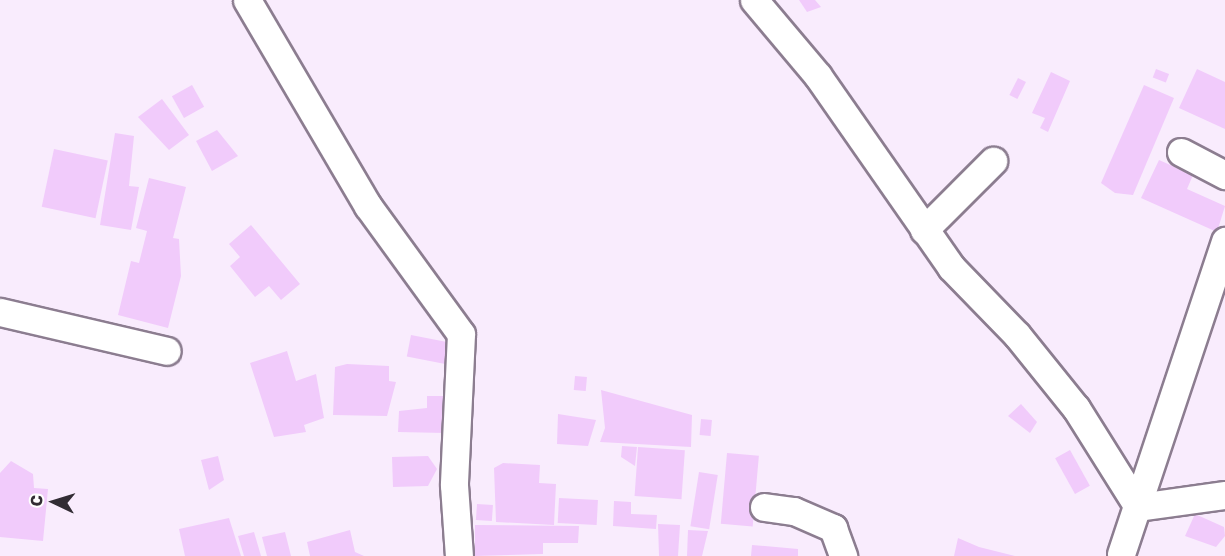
<!DOCTYPE html>
<html>
<head>
<meta charset="utf-8">
<style>
  body { margin:0 }
  #map { position:relative; width:1225px; height:556px; overflow:hidden; background:#f9ecfd; font-family:"Golos Text",sans-serif }
  div>[style] { position:absolute }
  [style*='--x'] { left:calc(var(--x)*1px); top:calc(var(--y)*1px); width:calc(var(--w)*1px); rotate:calc(var(--a)*1deg) }
  .building>* { inset:0; background:#f1cbfb; transform-origin:0 0 }
  .roads { filter:drop-shadow(2px 0 #8c7d90) drop-shadow(-2px 0 #8c7d90) drop-shadow(0 2px #8c7d90) drop-shadow(0 -2px #8c7d90) }
  .street>* { height:27px; margin:-13.5px; padding:0 13.5px; transform-origin:13.5px; border-radius:13.5px; background:#fff }
  span { translate:-50% -50%; white-space:nowrap; text-align:center; line-height:1.15; -webkit-text-stroke:4.5px #fefefe; paint-order:stroke }
  .north { position:absolute; left:24px; top:472px; width:60px; height:60px; -webkit-text-stroke:4px #fefefe; paint-order:stroke; rotate:274deg; font-size:16px; font-weight:700; line-height:24px; text-align:center; color:#322c34 }
  .north::after { content:''; display:block; margin:auto; width:21px; height:27px; background:#322c34; clip-path:polygon(50% 0,100% 100%,50% 72%,0 100%) }
</style>
</head>
<body>
<div id="map">
  <div class="building">
    <i style="clip-path:polygon(799px 0,815px 0,821px 7px,807px 12px)"></i>
    <i style="left:1156px;top:69px;width:14px;height:9px;rotate:21deg"></i>
    <i style="clip-path:polygon(1197px 69px,1225px 82px,1225px 129px,1179px 108px)"></i>
    <i style="clip-path:polygon(1051px 72px,1070px 81px,1048px 132px,1040px 128px,1045px 118px,1032px 113px)"></i>
    <i style="left:1018px;top:78px;width:9px;height:19px;rotate:27deg"></i>
    <i style="left:192px;top:85px;width:25px;height:23px;rotate:61deg"></i>
    <i style="clip-path:polygon(1144px 85px,1174px 98px,1133px 195px,1115px 193px,1101px 183px)"></i>
    <i style="clip-path:polygon(162px 99px,189px 135px,169px 150px,138px 117px)"></i>
    <i style="clip-path:polygon(217px 130px,238px 156px,212px 171px,196px 141px)"></i>
    <i style="clip-path:polygon(115px 133px,134px 136px,129px 186px,139px 187px,131px 230px,100px 225px)"></i>
    <i style="left:54px;top:149px;width:55px;height:59px;rotate:12deg"></i>
    <i style="clip-path:polygon(1159px 160px,1193px 175px,1187px 189px,1225px 206px,1217px 232px,1141px 198px)"></i>
    <i style="clip-path:polygon(149px 178px,186px 187px,173px 238px,179px 239px,181px 276px,168px 328px,118px 315px,131px 261px,139px 263px,147px 231px,136px 228px)"></i>
    <i style="clip-path:polygon(251px 225px,300px 284px,281px 300px,269px 286px,255px 297px,230px 266px,240px 257px,229px 244px)"></i>
    <i style="left:411px;top:335px;width:43px;height:22px;rotate:11deg"></i>
    <i style="clip-path:polygon(287px 351px,296px 381px,316px 374px,324px 418px,304px 425px,306px 432px,274px 437px,250px 363px)"></i>
    <i style="clip-path:polygon(347px 364px,389px 366px,389px 381px,396px 382px,387px 416px,333px 415px,335px 367px)"></i>
    <i style="left:575px;top:376px;width:12px;height:14px;rotate:5deg"></i>
    <i style="clip-path:polygon(601px 390px,692px 415px,691px 447px,600px 442px,605px 428px)"></i>
    <i style="clip-path:polygon(427px 396px,445px 396px,445px 433px,398px 432px,399px 411px,427px 408px)"></i>
    <i style="clip-path:polygon(1021px 404px,1037px 422px,1030px 433px,1008px 416px)"></i>
    <i style="clip-path:polygon(558px 414px,596px 420px,588px 446px,557px 444px)"></i>
    <i style="left:701px;top:419px;width:11px;height:16px;rotate:5deg"></i>
    <i style="clip-path:polygon(622px 446px,637px 447px,635px 466px,621px 457px)"></i>
    <i style="left:638px;top:447px;width:47px;height:49px;rotate:4deg"></i>
    <i style="left:1070px;top:450px;width:41px;height:17px;rotate:61deg"></i>
    <i style="left:727px;top:453px;width:32px;height:71px;rotate:5deg"></i>
    <i style="clip-path:polygon(218px 456px,224px 480px,209px 490px,201px 460px)"></i>
    <i style="clip-path:polygon(428px 456px,437px 469px,428px 486px,393px 487px,392px 457px)"></i>
    <i style="clip-path:polygon(11px 461px,33px 474px,34px 488px,48px 489px,43px 541px,0 537px,0 473px)"></i>
    <i style="clip-path:polygon(503px 463px,540px 465px,539px 483px,556px 484px,554px 525px,496px 522px,494px 468px)"></i>
    <i style="left:699px;top:472px;width:19px;height:55px;rotate:9deg"></i>
    <i style="left:559px;top:498px;width:39px;height:25px;rotate:3deg"></i>
    <i style="clip-path:polygon(614px 501px,631px 502px,631px 514px,657px 515px,656px 529px,613px 526px)"></i>
    <i style="left:477px;top:504px;width:16px;height:16px;rotate:4deg"></i>
    <i style="clip-path:polygon(1195px 514px,1224px 527px,1225px 536px,1216px 547px,1185px 536px)"></i>
    <i style="clip-path:polygon(229px 518px,241px 556px,185px 556px,179px 529px)"></i>
    <i style="clip-path:polygon(658px 524px,680px 525px,678px 556px,659px 556px)"></i>
    <i style="clip-path:polygon(475px 525px,579px 526px,578px 543px,543px 543px,543px 554px,475px 556px)"></i>
    <i style="clip-path:polygon(350px 530px,355px 552px,364px 556px,310px 556px,307px 542px)"></i>
    <i style="clip-path:polygon(688px 530px,708px 531px,702px 556px,687px 556px)"></i>
    <i style="clip-path:polygon(254px 532px,261px 556px,244px 556px,238px 536px)"></i>
    <i style="clip-path:polygon(285px 532px,291px 556px,267px 556px,262px 537px)"></i>
    <i style="clip-path:polygon(958px 538px,979px 547px,1015px 556px,954px 556px)"></i>
    <i style="clip-path:polygon(752px 545px,798px 549px,798px 556px,751px 556px)"></i>
  </div>
  <div class="roads">
    <div class="street">
      <i style="--x:247;--y:0;--w:239;--a:59.6"></i>
      <i style="--x:368;--y:206;--w:158;--a:54"></i>
      <i style="--x:461;--y:334;--w:151;--a:92.7"></i>
      <i style="--x:454;--y:485;--w:71;--a:86"></i>
      <i style="--x:754;--y:0;--w:99;--a:49.9"></i>
      <i style="--x:818;--y:76;--w:233;--a:55.1"></i>
      <i style="--x:951;--y:267;--w:95;--a:45.9"></i>
      <i style="--x:1017;--y:335;--w:94;--a:51.1"></i>
      <i style="--x:1076;--y:408;--w:117;--a:57.9"></i>
      <i style="--x:1138;--y:507;--w:88;--a:-7.9"></i>
      <i style="--x:1181;--y:152;--w:50;--a:27.6"></i>
      <i style="--x:924;--y:230;--w:98;--a:-45"></i>
      <i style="--x:0;--y:312;--w:171;--a:13.1"></i>
      <i style="--x:764;--y:507;--w:30;--a:8"></i>
      <i style="--x:794;--y:511;--w:43;--a:23.6"></i>
      <i style="--x:833;--y:528;--w:30;--a:70"></i>
      <i style="--x:1121;--y:554;--w:330;--a:-71.6"></i>
    </div>
  </div>
  <div class="north">С</div>
</div>
</body>
</html>
